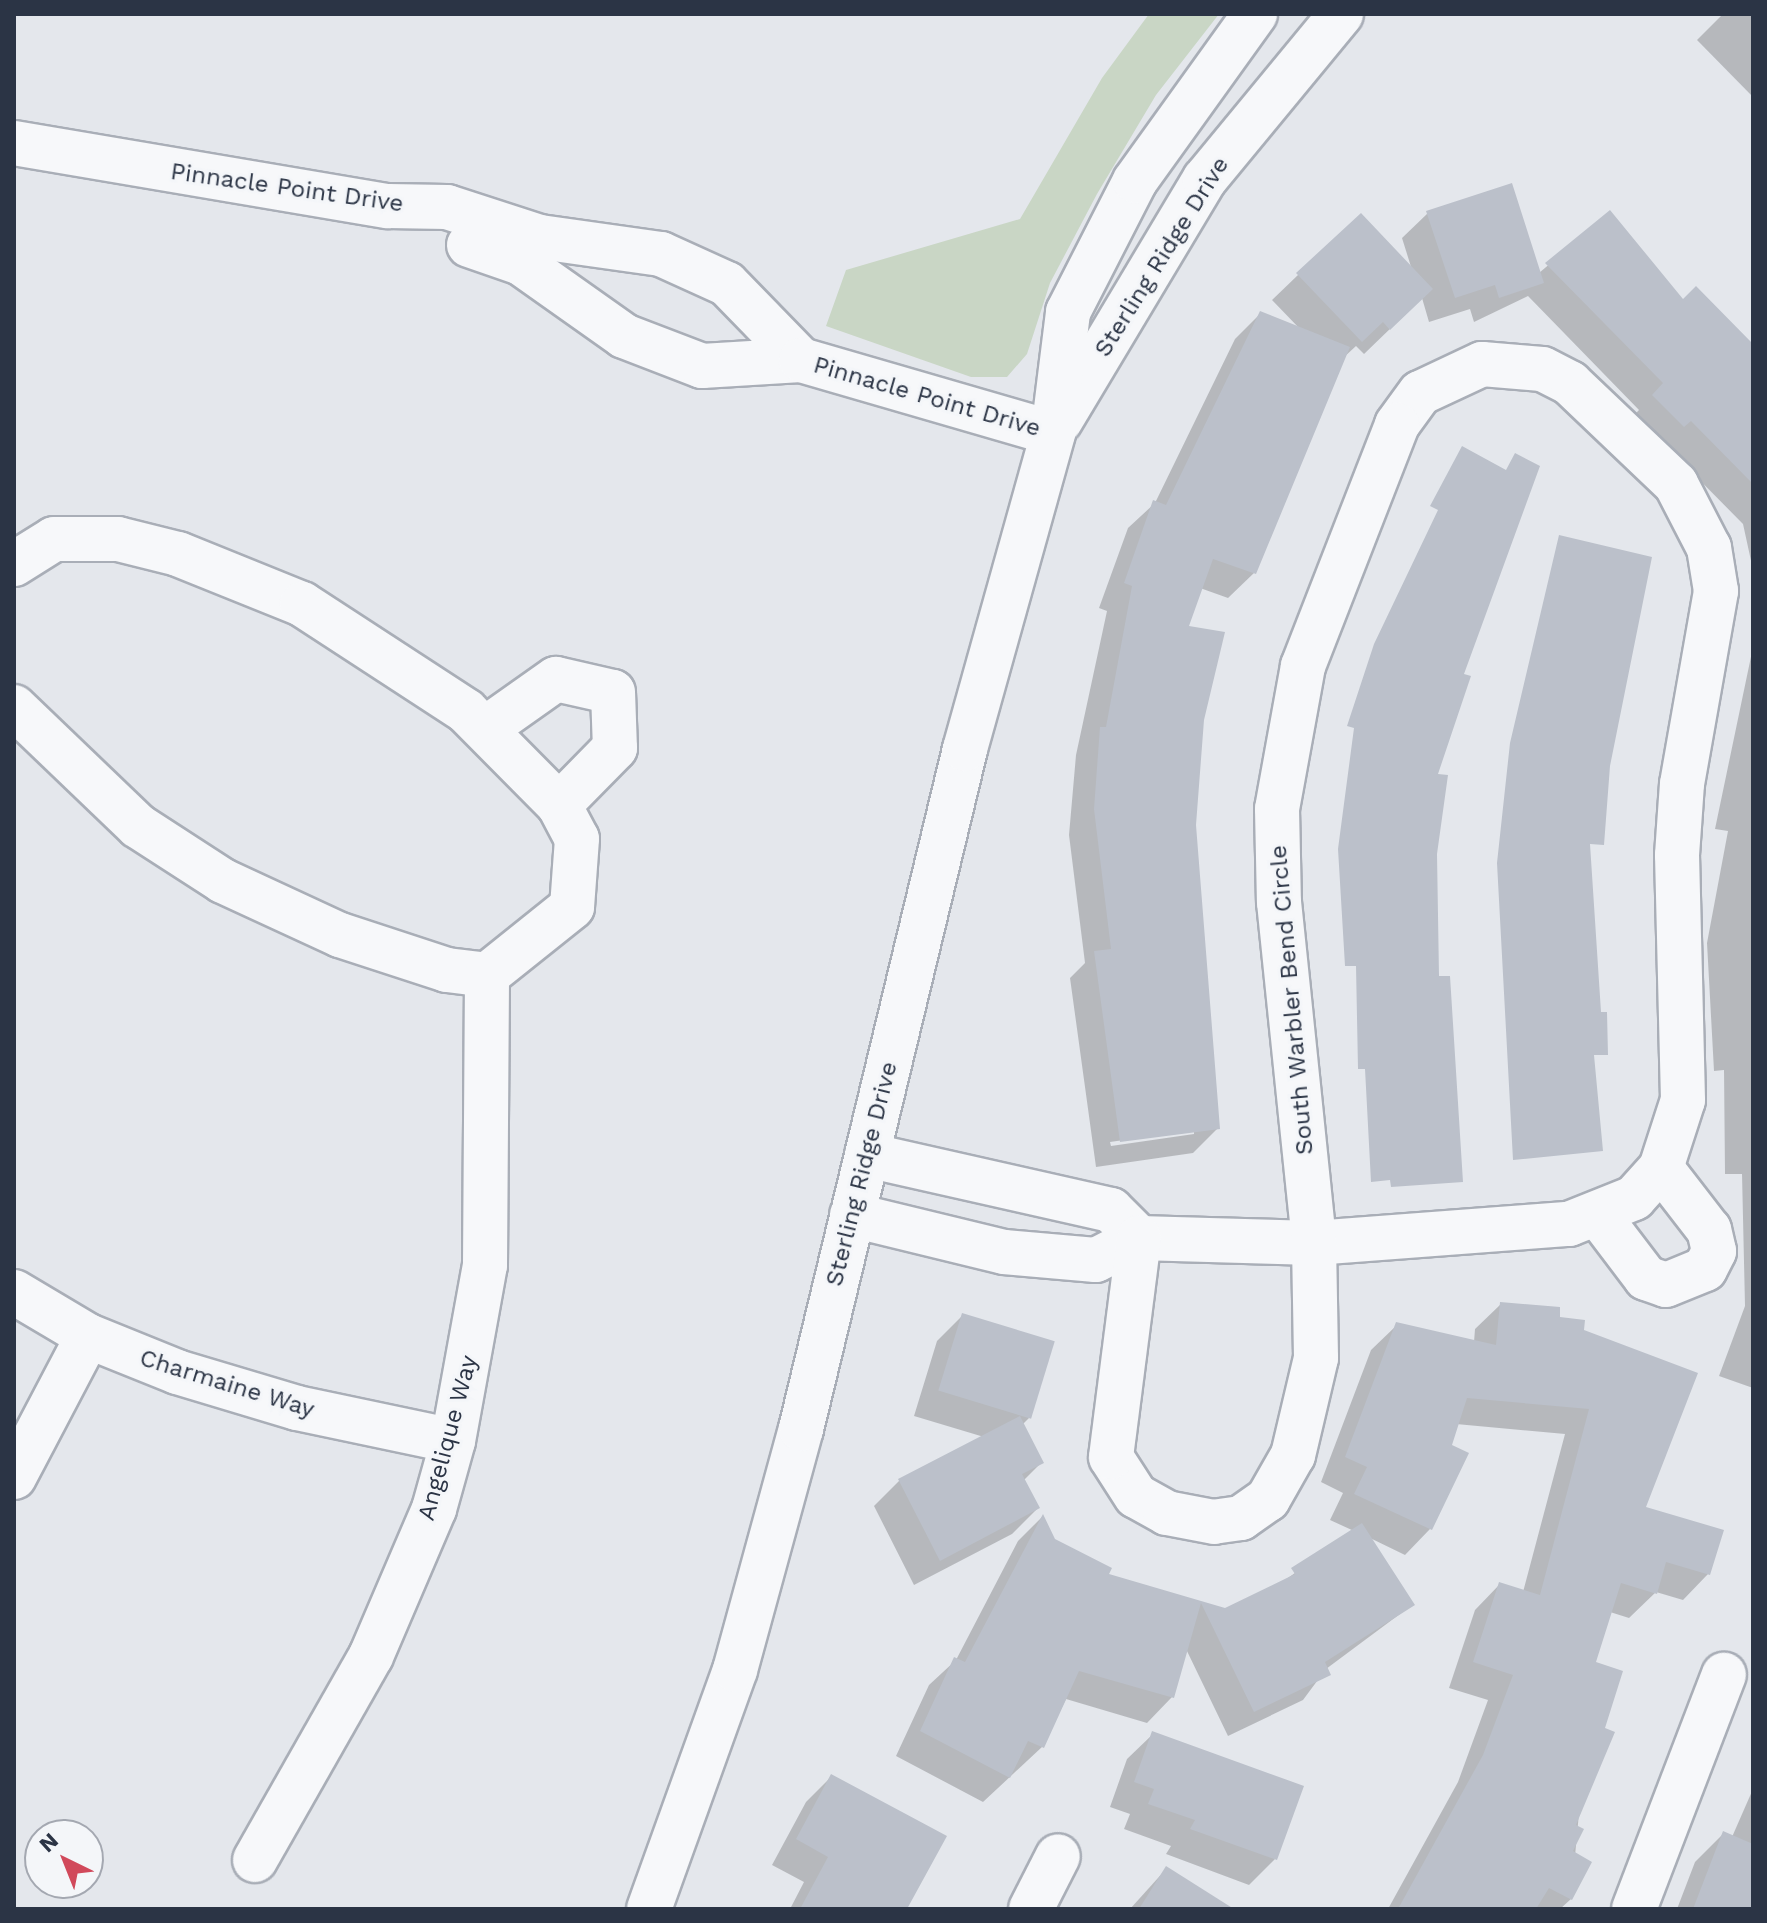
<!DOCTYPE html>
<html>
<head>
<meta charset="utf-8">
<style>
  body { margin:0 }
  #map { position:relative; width:1767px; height:1923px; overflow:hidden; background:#e4e7ec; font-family:"Work Sans",sans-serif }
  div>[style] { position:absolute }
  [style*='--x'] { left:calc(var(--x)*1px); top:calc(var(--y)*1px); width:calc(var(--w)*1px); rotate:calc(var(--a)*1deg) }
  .green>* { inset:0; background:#c9d6c5 }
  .shadow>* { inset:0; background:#0003 }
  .building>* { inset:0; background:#bbc0ca; transform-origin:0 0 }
  .roads { filter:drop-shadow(2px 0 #a9aeb7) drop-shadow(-2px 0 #a9aeb7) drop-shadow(0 2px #a9aeb7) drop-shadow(0 -2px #a9aeb7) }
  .minor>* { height:44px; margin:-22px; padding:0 22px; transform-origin:22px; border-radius:22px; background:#f7f8fa }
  span { translate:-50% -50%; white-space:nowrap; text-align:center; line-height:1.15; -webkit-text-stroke:6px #f4f6f9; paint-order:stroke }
  .street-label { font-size:24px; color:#2b3445 }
  .frame { position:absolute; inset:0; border:16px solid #2b3445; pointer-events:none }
  .north { position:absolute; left:24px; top:1819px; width:80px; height:80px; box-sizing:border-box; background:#f4f6f9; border:2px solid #a4a8b1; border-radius:50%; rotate:317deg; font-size:22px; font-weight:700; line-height:32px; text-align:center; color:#2b3445 }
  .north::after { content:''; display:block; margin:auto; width:28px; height:36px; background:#d1495b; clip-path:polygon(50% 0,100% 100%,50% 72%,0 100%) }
</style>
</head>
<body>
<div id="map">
  <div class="green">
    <i style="clip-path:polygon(1149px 14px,1219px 14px,1156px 95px,1097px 194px,1050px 283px,1027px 354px,1007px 377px,971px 377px,826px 326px,846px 270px,1020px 219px,1102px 78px)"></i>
  </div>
  <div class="shadow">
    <i style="clip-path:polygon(1753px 14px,1753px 97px,1697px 40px,1723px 14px)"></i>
    <i style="clip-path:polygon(evenodd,1428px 213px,1539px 273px,1610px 213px,1683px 302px,1753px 345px,1753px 570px,1743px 524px,1664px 444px,1628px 421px,1639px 410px,1528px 296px,1474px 322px,1470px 309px,1429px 322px,1422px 298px,1364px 354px,1356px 346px,1342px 359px,1254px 573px,1228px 598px,1200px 588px,1186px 627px,1202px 720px,1194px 825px,1218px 1128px,1193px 1153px,1096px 1167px,1070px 978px,1085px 963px,1069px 835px,1076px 755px,1107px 611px,1099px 608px,1128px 528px,1155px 503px,1235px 339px,1261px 313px,1300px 329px,1272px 300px,1298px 275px,1412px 270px,1402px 238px,1428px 213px,1194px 1130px,1194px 1134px,1111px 1146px,1110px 1142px,1194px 1130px)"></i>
    <i style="clip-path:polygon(1753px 647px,1753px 1388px,1719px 1376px,1745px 1306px,1742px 1174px,1725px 1174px,1724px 1070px,1714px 1071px,1707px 943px,1728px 831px,1715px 829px)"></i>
    <i style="clip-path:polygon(1501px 1304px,1582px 1332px,1644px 1508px,1708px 1574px,1683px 1600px,1656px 1592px,1629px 1618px,1610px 1612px,1593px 1663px,1571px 1899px,1560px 1909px,1388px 1909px,1458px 1782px,1488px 1700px,1449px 1688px,1475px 1610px,1500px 1584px,1523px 1592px,1565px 1434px,1456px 1424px,1430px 1529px,1405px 1555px,1370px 1538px,1412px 1605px,1326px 1669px,1303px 1700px,1228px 1736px,1186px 1649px,1172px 1697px,1147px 1723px,1066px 1699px,1042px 1747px,983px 1802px,896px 1756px,929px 1685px,956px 1660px,1018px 1541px,1042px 1517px,1054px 1540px,1106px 1575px,1225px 1610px,1278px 1585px,1354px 1531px,1330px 1520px,1343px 1493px,1321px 1482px,1371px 1350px,1397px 1325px,1474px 1342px,1475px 1329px)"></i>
    <i style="clip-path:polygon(962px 1316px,1030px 1417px,1022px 1425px,1042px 1462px,1023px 1481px,1038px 1508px,1012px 1534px,914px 1585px,874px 1506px,899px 1481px,984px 1437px,914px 1416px,937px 1341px)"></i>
    <i style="clip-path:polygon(1153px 1734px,1275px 1859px,1249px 1885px,1166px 1854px,1171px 1846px,1124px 1829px,1130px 1814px,1110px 1807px,1127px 1759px)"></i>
    <i style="clip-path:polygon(832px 1776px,905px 1909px,790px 1909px,804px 1882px,772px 1865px,806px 1802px)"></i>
    <i style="clip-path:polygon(1753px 1789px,1753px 1909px,1677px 1909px,1695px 1862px,1724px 1833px,1732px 1837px)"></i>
    <i style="clip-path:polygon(1167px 1868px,1230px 1909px,1130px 1909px)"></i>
  </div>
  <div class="building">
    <i style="clip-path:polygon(1512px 183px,1544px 283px,1499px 298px,1495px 285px,1455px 298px,1426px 211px)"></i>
    <i style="clip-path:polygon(1610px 210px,1683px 299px,1696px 286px,1753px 344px,1753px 484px,1691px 421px,1684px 427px,1652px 395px,1663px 383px,1545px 263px)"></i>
    <i style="clip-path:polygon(1361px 213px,1433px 289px,1390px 330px,1383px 322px,1362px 342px,1296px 273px)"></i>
    <i style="clip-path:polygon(1260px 311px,1350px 347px,1256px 574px,1213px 559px,1189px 626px,1225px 632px,1204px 720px,1196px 825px,1220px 1129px,1120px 1142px,1094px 951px,1111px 949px,1094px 809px,1100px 727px,1106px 727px,1132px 586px,1124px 583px,1153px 500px,1166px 505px)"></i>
    <i style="clip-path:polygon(1462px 446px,1506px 470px,1515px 453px,1540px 466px,1464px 674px,1471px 676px,1438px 774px,1448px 775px,1437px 854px,1439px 976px,1450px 976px,1463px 1182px,1391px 1187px,1390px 1180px,1371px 1182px,1365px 1069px,1358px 1069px,1356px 966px,1345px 966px,1338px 849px,1354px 728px,1347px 726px,1374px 644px,1438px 510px,1430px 506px)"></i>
    <i style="clip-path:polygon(1559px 535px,1652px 557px,1610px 766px,1604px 845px,1590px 844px,1601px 1012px,1607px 1012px,1608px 1055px,1594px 1055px,1603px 1151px,1513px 1160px,1497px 863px,1510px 743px)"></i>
    <i style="clip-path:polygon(1500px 1302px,1560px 1307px,1560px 1317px,1585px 1320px,1584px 1330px,1698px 1373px,1646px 1507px,1724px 1530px,1710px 1575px,1666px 1562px,1657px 1594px,1621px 1583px,1596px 1662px,1623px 1671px,1605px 1728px,1615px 1732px,1576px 1825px,1584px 1829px,1573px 1851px,1592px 1862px,1572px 1900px,1549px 1888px,1536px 1909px,1398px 1909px,1483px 1755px,1513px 1675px,1473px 1662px,1499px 1582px,1540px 1595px,1589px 1409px,1467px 1398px,1452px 1445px,1469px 1453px,1432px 1530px,1354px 1494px,1367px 1467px,1345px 1457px,1396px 1322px,1496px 1345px)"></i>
    <i style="left:962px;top:1313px;width:97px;height:81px;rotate:17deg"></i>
    <i style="clip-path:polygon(1020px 1416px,1044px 1463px,1022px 1474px,1040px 1508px,940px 1561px,898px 1479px)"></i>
    <i style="clip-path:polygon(1043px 1514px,1055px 1539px,1112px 1568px,1109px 1574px,1225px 1608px,1295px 1574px,1291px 1568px,1362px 1523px,1415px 1605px,1325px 1662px,1331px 1675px,1254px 1712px,1201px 1603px,1174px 1698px,1079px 1671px,1044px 1748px,1028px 1741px,1010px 1778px,920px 1731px,954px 1657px,965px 1662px)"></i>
    <i style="clip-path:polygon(1152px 1731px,1304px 1786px,1277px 1860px,1190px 1829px,1195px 1820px,1148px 1804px,1154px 1789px,1134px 1782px)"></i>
    <i style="clip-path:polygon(831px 1774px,947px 1836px,907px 1909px,800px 1909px,828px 1857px,796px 1839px)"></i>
    <i style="clip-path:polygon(1723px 1831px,1753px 1844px,1753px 1909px,1693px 1909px)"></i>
    <i style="clip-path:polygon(1166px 1866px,1234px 1909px,1139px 1909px)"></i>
  </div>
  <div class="roads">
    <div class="minor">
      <i style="--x:14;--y:143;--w:379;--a:9.6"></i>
      <i style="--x:388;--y:206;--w:59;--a:1"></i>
      <i style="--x:447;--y:207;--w:98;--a:17.9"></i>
      <i style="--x:540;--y:237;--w:122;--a:8"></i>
      <i style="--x:661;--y:254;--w:72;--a:24.4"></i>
      <i style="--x:727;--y:284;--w:106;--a:45.8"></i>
      <i style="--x:469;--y:245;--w:55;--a:19.1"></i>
      <i style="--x:521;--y:263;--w:126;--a:35.3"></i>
      <i style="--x:624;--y:336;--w:84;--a:21"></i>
      <i style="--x:702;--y:366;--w:99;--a:-3.5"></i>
      <i style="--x:801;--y:360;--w:262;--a:16.2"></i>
      <i style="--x:1060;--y:421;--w:282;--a:-59.1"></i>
      <i style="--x:1205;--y:179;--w:214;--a:-50.5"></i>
      <i style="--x:14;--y:564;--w:47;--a:-32"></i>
      <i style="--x:54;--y:539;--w:64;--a:0"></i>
      <i style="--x:118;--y:539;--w:62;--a:14"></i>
      <i style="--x:178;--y:554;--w:134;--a:22"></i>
      <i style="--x:302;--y:604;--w:196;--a:33.1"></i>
      <i style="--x:466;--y:711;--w:132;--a:45.3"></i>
      <i style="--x:559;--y:805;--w:38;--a:62"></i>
      <i style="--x:577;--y:839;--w:68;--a:94.2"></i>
      <i style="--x:572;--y:907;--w:109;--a:141.3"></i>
      <i style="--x:14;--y:707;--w:172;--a:43.8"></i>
      <i style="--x:138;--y:826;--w:101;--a:32.9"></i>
      <i style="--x:223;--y:881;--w:129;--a:24.8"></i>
      <i style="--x:340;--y:935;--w:113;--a:18.1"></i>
      <i style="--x:447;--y:970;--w:40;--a:7.1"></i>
      <i style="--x:485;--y:729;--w:87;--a:-35.2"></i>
      <i style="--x:556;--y:679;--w:58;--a:12.8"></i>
      <i style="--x:613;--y:692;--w:56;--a:88"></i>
      <i style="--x:615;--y:748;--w:80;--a:134.5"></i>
      <i style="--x:867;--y:1155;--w:250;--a:12.7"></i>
      <i style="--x:1111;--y:1210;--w:40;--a:45"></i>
      <i style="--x:852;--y:1215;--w:156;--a:13.7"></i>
      <i style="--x:1004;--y:1252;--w:92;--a:5"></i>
      <i style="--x:1096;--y:1260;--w:48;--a:-27.1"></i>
      <i style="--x:1139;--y:1238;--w:175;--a:1.6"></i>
      <i style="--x:1314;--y:1243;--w:256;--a:-4.3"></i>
      <i style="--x:1569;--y:1224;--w:70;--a:-21.8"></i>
      <i style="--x:1634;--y:1198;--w:40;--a:-48"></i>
      <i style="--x:1661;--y:1168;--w:71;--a:-72.1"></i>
      <i style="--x:1683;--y:1100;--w:245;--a:-91.4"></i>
      <i style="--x:1677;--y:855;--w:71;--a:-86"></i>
      <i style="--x:1682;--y:784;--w:196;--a:-80"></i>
      <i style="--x:1716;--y:591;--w:44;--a:-99.2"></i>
      <i style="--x:1709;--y:548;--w:72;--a:-117.3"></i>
      <i style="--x:1676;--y:484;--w:146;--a:-136.4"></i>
      <i style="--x:1570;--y:383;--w:31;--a:-153"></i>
      <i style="--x:1542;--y:369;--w:60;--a:-175.2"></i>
      <i style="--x:1482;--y:364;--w:68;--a:154.9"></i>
      <i style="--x:1420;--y:393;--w:39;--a:126"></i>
      <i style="--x:1397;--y:425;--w:259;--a:111.3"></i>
      <i style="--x:1303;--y:666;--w:145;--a:100.3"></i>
      <i style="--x:1277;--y:809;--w:93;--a:88.8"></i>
      <i style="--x:1279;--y:902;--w:343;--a:84.1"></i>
      <i style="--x:1314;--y:1243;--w:115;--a:89"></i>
      <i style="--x:1316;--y:1358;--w:100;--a:103.3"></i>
      <i style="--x:1293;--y:1455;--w:51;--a:119.6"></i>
      <i style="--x:1268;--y:1499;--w:33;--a:145"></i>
      <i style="--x:1241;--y:1518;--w:27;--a:172"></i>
      <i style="--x:1214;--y:1522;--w:48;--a:-169.2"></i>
      <i style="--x:1167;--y:1513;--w:35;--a:-151"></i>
      <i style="--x:1136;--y:1496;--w:46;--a:-122.7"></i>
      <i style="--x:1111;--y:1457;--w:221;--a:-82.7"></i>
      <i style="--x:1599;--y:1216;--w:78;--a:52.8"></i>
      <i style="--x:1646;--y:1278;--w:21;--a:19"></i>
      <i style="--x:1666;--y:1285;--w:42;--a:-22.3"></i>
      <i style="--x:1705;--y:1269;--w:20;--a:-63"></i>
      <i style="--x:1714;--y:1251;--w:22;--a:-103"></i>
      <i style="--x:1709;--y:1230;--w:78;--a:-127.7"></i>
      <i style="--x:14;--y:1292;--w:86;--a:30.7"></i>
      <i style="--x:88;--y:1336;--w:96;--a:22"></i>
      <i style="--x:177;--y:1372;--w:125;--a:16.7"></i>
      <i style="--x:297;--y:1408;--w:159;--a:11.9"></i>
      <i style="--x:14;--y:1477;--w:159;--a:-62.3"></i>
      <i style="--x:255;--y:1860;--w:235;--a:-60.4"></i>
      <i style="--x:371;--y:1656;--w:160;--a:-66.8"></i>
      <i style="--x:434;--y:1509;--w:71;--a:-74.4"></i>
      <i style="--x:453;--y:1441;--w:179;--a:-79.7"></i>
      <i style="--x:485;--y:1265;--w:290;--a:-89.6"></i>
      <i style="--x:649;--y:1909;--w:254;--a:-70.2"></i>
      <i style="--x:735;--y:1670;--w:250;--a:-74.7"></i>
      <i style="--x:801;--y:1429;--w:699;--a:-76.44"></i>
      <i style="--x:965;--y:749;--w:328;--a:-74.4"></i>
      <i style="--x:1053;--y:433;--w:122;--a:-82.9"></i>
      <i style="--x:1068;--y:312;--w:147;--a:-62.9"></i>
      <i style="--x:1135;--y:181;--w:206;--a:-54.3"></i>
      <i style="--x:1031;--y:1909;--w:59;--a:-63"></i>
      <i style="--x:1634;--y:1909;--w:251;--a:-69"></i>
    </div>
  </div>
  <div class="street-label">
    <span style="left:287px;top:188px;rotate:8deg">Pinnacle Point Drive</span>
    <span style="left:1162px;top:257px;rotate:-58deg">Sterling Ridge Drive</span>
    <span style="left:927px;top:397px;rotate:16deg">Pinnacle Point Drive</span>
    <span style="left:1292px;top:1000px;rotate:-95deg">South Warbler Bend Circle</span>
    <span style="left:862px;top:1174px;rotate:-76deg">Sterling Ridge Drive</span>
    <span style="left:227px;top:1384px;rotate:17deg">Charmaine Way</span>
    <span style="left:448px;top:1438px;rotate:-75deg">Angelique Way</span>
  </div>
  <div class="frame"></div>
  <div class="north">N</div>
</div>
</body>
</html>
